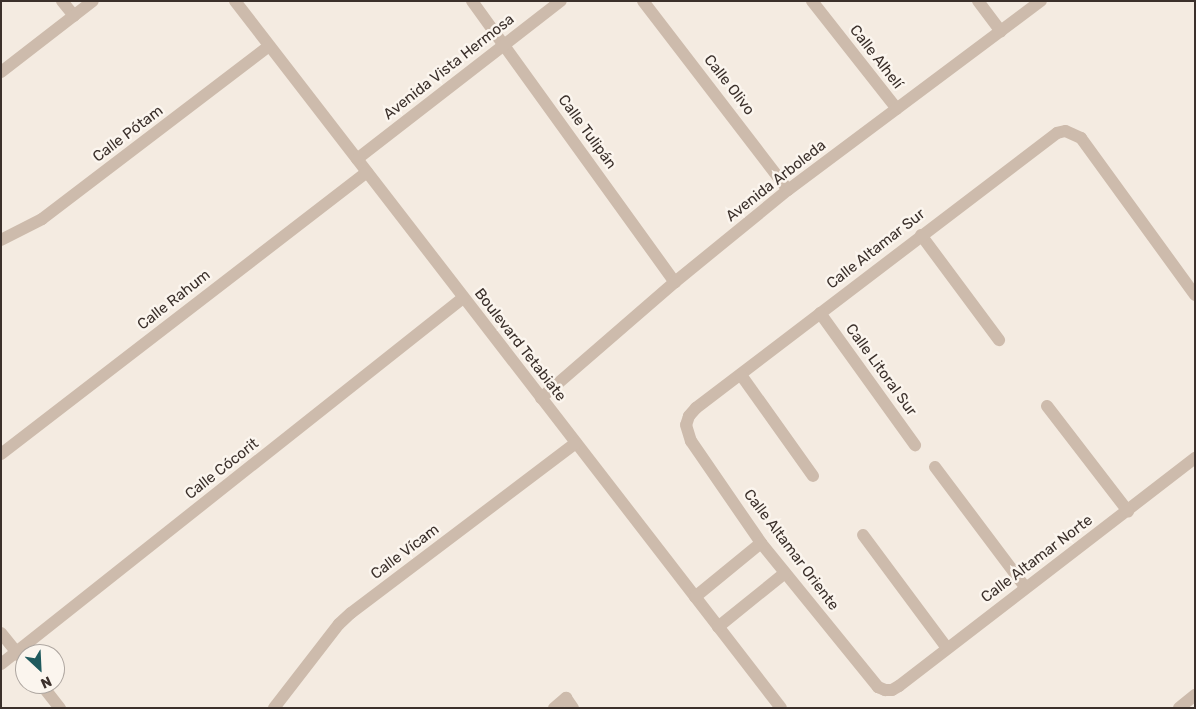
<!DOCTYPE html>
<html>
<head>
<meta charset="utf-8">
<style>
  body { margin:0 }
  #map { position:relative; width:1196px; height:709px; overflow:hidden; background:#f4ebe1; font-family:Rubik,sans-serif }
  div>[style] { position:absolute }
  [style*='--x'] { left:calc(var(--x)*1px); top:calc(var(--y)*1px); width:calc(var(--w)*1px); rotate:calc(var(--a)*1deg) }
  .minor>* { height:12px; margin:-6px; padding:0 6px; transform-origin:6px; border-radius:6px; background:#cdbbac }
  span { translate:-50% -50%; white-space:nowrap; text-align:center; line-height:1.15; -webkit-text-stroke:5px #fbf5ee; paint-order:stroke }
  .street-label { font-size:15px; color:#3b302b }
  .frame { position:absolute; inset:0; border:2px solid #3b302b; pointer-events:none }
  .north { position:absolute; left:15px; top:644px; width:50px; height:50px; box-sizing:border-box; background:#fbf5ee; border:1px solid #aea6a0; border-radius:50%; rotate:155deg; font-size:14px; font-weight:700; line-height:20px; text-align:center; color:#3b302b }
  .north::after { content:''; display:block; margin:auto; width:18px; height:22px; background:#1f5a5e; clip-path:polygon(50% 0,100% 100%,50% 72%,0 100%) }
</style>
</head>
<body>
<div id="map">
  <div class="minor">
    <i style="--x:62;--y:1;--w:19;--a:51"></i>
    <i style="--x:235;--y:1;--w:893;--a:52.32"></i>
    <i style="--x:472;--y:1;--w:347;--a:54.2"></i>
    <i style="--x:643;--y:1;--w:238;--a:52.5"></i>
    <i style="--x:812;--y:1;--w:137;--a:51.8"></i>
    <i style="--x:978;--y:1;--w:38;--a:53"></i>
    <i style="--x:1;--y:72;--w:116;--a:-37.7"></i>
    <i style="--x:357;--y:159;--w:258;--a:-37.8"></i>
    <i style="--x:921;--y:235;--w:131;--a:53.4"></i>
    <i style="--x:1;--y:240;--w:46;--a:-27.1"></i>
    <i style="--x:42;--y:219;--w:285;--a:-37.3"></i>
    <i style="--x:1195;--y:295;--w:194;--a:-126"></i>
    <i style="--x:1081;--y:138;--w:17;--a:-156"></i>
    <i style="--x:1065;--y:131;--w:8;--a:166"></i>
    <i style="--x:1057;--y:133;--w:454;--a:142.7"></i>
    <i style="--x:696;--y:408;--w:11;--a:131"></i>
    <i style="--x:689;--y:416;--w:9;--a:108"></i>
    <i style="--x:686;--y:425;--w:17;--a:73"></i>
    <i style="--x:691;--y:441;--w:124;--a:55.5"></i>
    <i style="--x:761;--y:543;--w:186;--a:50.9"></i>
    <i style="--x:878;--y:687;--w:8;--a:23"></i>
    <i style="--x:885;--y:690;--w:7;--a:0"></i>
    <i style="--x:892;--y:690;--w:8;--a:-30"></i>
    <i style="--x:899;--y:686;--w:374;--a:-37.6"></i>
    <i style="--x:820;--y:313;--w:163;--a:54.3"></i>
    <i style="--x:741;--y:375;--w:124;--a:54.5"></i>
    <i style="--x:541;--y:398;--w:177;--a:-40.9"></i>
    <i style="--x:675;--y:282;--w:146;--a:-39.2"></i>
    <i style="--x:788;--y:190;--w:316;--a:-36.8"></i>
    <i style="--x:1047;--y:406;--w:133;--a:52.4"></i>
    <i style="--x:1;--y:454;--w:462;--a:-37.6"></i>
    <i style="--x:935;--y:467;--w:151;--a:53.1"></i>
    <i style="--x:863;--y:535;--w:141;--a:53.4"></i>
    <i style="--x:695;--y:597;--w:85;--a:-39.3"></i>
    <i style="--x:718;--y:627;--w:86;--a:-38.9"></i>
    <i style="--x:1;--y:633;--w:38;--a:51"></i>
    <i style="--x:1;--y:664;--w:589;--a:-38.39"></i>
    <i style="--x:41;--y:684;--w:31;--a:52"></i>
    <i style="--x:274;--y:708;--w:106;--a:-52.3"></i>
    <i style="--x:339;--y:624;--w:16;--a:-43"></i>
    <i style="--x:351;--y:613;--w:282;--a:-37.1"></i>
    <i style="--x:554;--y:708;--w:16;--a:-40"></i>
    <i style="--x:566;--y:698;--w:12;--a:55"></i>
    <i style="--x:1179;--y:708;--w:21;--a:-39"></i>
  </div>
  <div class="street-label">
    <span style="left:876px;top:57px;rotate:52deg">Calle Alhelí</span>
    <span style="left:449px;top:67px;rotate:-38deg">Avenida Vista Hermosa</span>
    <span style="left:729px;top:85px;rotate:52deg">Calle Olivo</span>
    <span style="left:587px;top:132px;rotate:54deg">Calle Tulipán</span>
    <span style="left:128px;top:134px;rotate:-37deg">Calle Pótam</span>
    <span style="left:776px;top:181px;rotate:-38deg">Avenida Arboleda</span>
    <span style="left:876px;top:249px;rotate:-38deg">Calle Altamar Sur</span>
    <span style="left:174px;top:300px;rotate:-38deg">Calle Rahum</span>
    <span style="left:520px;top:345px;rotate:52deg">Boulevard Tetabiate</span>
    <span style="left:881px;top:370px;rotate:54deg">Calle Litoral Sur</span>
    <span style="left:222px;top:469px;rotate:-38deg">Calle Cócorit</span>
    <span style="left:791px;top:550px;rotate:53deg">Calle Altamar Oriente</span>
    <span style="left:405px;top:552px;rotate:-37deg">Calle Vícam</span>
    <span style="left:1037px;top:559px;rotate:-37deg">Calle Altamar Norte</span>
  </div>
  <div class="frame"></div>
  <div class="north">N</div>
</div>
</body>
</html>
